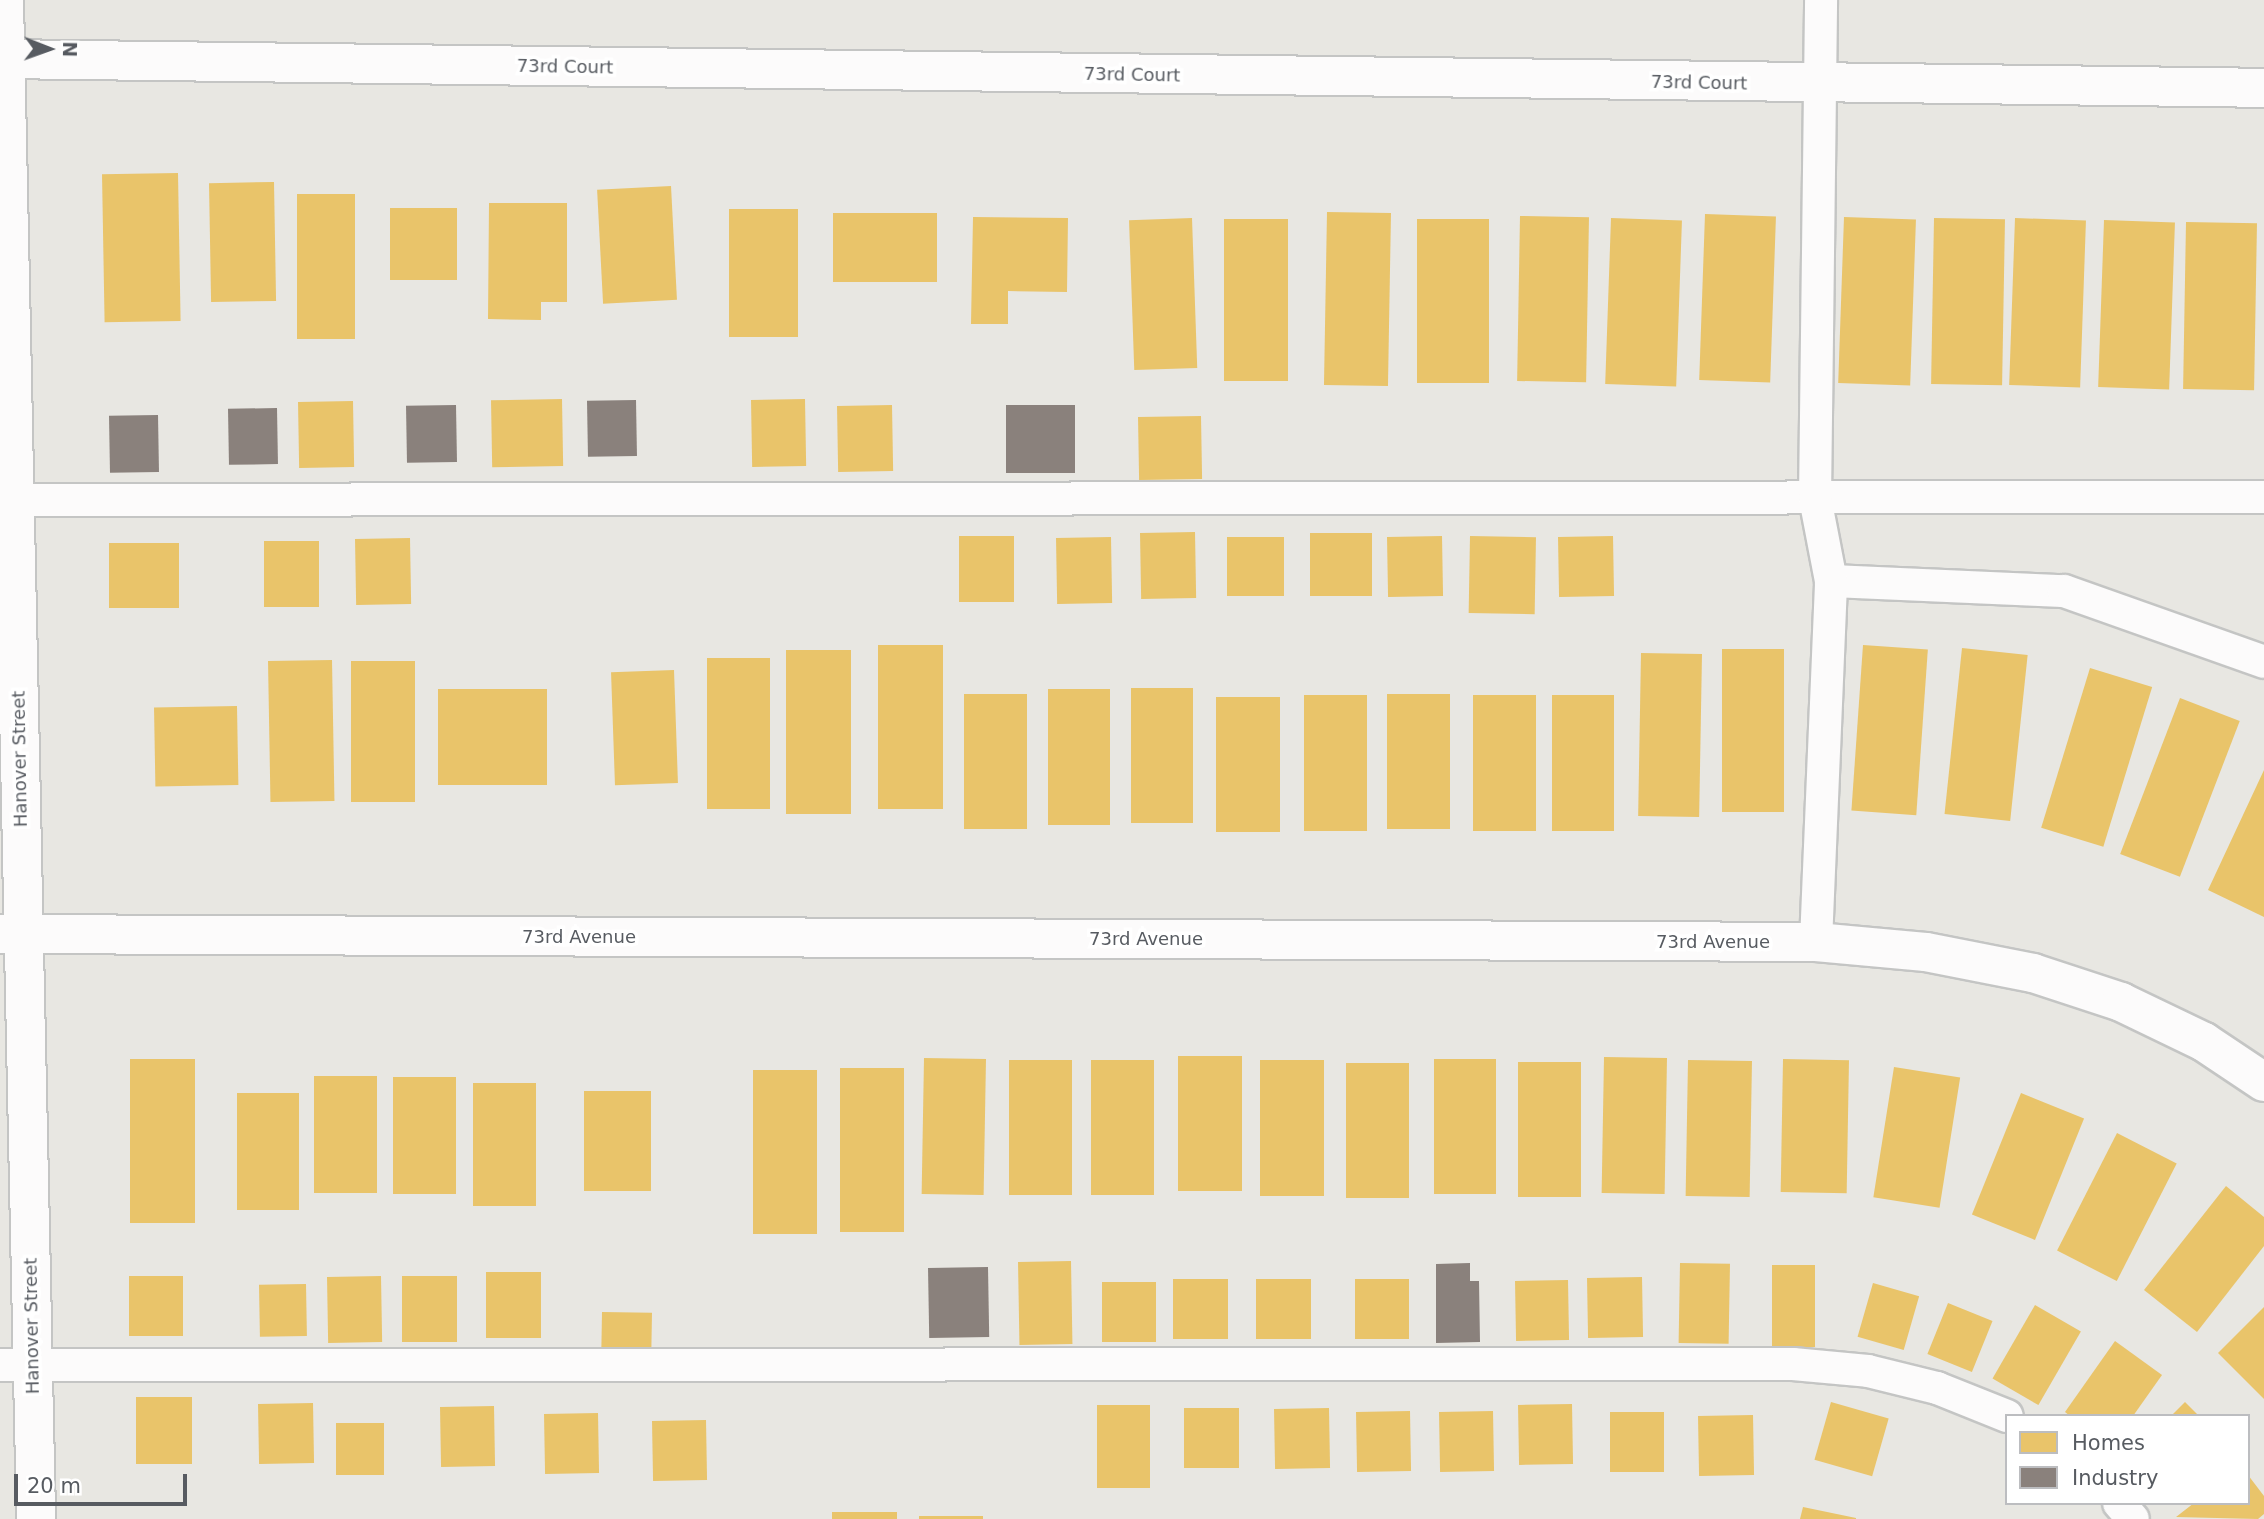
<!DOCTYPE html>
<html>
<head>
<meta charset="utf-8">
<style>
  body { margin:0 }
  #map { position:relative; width:2264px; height:1519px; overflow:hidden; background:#e8e7e2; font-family:"DejaVu Sans",sans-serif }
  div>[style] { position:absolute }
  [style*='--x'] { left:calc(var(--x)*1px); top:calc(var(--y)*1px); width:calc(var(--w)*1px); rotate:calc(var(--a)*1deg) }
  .homes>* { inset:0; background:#e9c46a; transform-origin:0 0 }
  .industry>* { inset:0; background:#8a817c; transform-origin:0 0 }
  .roads { filter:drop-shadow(2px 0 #c4c5c4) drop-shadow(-2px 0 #c4c5c4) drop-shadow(0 2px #c4c5c4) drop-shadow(0 -2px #c4c5c4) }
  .lane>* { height:32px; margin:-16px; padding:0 16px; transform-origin:16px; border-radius:16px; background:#fcfbfb }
  .street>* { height:38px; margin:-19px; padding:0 19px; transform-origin:19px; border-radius:19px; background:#fcfbfb }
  span { translate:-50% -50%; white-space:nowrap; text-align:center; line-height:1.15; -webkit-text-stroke:7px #fff; paint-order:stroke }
  .street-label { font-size:18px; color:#575b61 }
  .legend { position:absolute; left:2005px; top:1414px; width:245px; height:91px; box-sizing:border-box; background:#fff; border:2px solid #bcbdc0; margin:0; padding:9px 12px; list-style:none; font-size:21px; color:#575b61 }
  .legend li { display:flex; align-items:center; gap:14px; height:35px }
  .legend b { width:35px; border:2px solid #bcbdc0 }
  .north { position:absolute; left:14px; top:14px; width:70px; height:70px; -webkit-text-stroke:5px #fff; paint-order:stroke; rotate:91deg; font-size:19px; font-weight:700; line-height:28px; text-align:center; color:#575b61 }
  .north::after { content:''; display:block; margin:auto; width:24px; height:32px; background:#575b61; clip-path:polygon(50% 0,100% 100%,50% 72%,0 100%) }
  .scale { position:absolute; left:14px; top:1474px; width:173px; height:32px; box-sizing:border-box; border:4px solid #575b61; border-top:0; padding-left:9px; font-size:21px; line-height:24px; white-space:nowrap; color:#575b61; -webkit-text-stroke:5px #fff; paint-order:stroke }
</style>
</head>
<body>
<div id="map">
  <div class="homes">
    <i style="left:178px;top:173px;width:148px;height:76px;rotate:89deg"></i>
    <i style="left:274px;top:182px;width:119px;height:65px;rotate:89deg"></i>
    <i style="left:671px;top:186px;width:114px;height:74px;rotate:87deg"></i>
    <i style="left:355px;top:194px;width:145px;height:58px;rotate:90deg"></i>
    <i style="clip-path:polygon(489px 203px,567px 203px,567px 302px,541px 302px,541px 320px,488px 319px)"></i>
    <i style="left:390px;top:208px;width:67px;height:72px"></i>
    <i style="left:798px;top:209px;width:128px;height:69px;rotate:90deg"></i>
    <i style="left:1327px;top:212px;width:64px;height:173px;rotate:1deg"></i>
    <i style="left:833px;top:213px;width:104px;height:69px"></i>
    <i style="left:1705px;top:214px;width:71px;height:166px;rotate:2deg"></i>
    <i style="left:1520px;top:216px;width:69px;height:165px;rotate:1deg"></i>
    <i style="clip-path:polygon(973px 217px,1068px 218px,1067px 292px,1008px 291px,1008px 324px,971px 324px)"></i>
    <i style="left:1844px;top:217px;width:72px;height:166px;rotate:2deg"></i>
    <i style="left:1192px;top:218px;width:150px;height:63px;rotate:88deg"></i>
    <i style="left:1611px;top:218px;width:71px;height:166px;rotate:2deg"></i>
    <i style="left:1934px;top:218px;width:71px;height:166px;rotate:1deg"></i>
    <i style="left:2015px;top:218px;width:71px;height:167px;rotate:2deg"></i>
    <i style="left:1224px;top:219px;width:64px;height:162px"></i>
    <i style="left:1417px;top:219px;width:72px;height:164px"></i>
    <i style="left:2104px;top:220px;width:71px;height:167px;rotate:2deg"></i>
    <i style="left:2186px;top:222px;width:71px;height:167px;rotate:1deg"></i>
    <i style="left:562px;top:399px;width:67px;height:71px;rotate:89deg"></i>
    <i style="left:805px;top:399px;width:67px;height:54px;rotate:89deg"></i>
    <i style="left:353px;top:401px;width:66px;height:55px;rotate:89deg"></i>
    <i style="left:892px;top:405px;width:66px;height:55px;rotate:89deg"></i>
    <i style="left:1201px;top:416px;width:63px;height:63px;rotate:89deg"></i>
    <i style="left:1195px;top:532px;width:66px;height:55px;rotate:89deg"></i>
    <i style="left:1310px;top:533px;width:62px;height:63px"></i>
    <i style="left:959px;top:536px;width:55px;height:66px"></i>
    <i style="left:1442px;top:536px;width:60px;height:55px;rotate:89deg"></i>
    <i style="left:1470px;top:536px;width:66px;height:77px;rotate:1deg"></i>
    <i style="left:1613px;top:536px;width:60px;height:55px;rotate:89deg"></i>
    <i style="left:1111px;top:537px;width:66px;height:55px;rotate:89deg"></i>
    <i style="left:1227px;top:537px;width:57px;height:59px"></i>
    <i style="left:410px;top:538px;width:66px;height:55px;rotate:89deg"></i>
    <i style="left:264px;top:541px;width:55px;height:66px"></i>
    <i style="left:109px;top:543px;width:70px;height:65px"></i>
    <i style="left:943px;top:645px;width:164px;height:65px;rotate:90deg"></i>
    <i style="left:1863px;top:645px;width:65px;height:166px;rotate:4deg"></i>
    <i style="left:1962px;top:648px;width:66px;height:167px;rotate:6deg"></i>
    <i style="left:1784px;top:649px;width:163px;height:62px;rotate:90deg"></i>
    <i style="left:786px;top:650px;width:65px;height:164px"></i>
    <i style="left:1641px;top:653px;width:61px;height:163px;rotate:1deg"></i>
    <i style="left:707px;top:658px;width:63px;height:151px"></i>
    <i style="left:332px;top:660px;width:141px;height:64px;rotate:89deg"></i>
    <i style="left:415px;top:661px;width:141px;height:64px;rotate:90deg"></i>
    <i style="left:2090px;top:668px;width:65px;height:167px;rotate:17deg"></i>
    <i style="left:674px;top:670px;width:113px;height:63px;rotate:88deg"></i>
    <i style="left:1131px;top:688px;width:62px;height:135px"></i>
    <i style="left:438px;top:689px;width:109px;height:96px"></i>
    <i style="left:1110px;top:689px;width:136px;height:62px;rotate:90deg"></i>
    <i style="left:964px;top:694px;width:63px;height:135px"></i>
    <i style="left:1387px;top:694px;width:63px;height:135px"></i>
    <i style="left:1367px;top:695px;width:136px;height:63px;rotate:90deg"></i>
    <i style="left:1536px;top:695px;width:136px;height:63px;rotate:90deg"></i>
    <i style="left:1614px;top:695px;width:136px;height:62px;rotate:90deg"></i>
    <i style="left:1216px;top:697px;width:64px;height:135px"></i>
    <i style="left:2180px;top:698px;width:64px;height:167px;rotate:21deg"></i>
    <i style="left:237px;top:706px;width:79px;height:83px;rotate:89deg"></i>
    <i style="clip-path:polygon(2264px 770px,2264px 917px,2208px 890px)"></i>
    <i style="left:1178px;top:1056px;width:64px;height:135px"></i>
    <i style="left:1604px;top:1057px;width:63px;height:136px;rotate:1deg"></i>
    <i style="left:924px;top:1058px;width:62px;height:136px;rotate:1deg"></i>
    <i style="left:195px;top:1059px;width:164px;height:65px;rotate:90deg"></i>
    <i style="left:1434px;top:1059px;width:62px;height:135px"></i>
    <i style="left:1783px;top:1059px;width:66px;height:133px;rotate:1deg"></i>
    <i style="left:1009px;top:1060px;width:63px;height:135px"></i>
    <i style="left:1091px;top:1060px;width:63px;height:135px"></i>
    <i style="left:1260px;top:1060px;width:64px;height:136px"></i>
    <i style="left:1688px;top:1060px;width:64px;height:136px;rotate:1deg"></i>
    <i style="left:1518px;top:1062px;width:63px;height:135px"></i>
    <i style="left:1346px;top:1063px;width:63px;height:135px"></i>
    <i style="left:1894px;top:1067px;width:67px;height:132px;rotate:9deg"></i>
    <i style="left:840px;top:1068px;width:64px;height:164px"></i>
    <i style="left:817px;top:1070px;width:164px;height:64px;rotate:90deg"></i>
    <i style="left:377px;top:1076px;width:117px;height:63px;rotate:90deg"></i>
    <i style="left:393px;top:1077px;width:63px;height:117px"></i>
    <i style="left:473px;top:1083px;width:63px;height:123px"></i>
    <i style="left:584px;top:1091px;width:67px;height:100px"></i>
    <i style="left:237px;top:1093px;width:62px;height:117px"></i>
    <i style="left:2021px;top:1093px;width:68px;height:131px;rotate:22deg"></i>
    <i style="left:2117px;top:1133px;width:67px;height:132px;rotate:27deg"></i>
    <i style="clip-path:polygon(2226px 1186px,2264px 1217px,2264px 1246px,2197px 1332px,2144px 1290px)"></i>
    <i style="left:1071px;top:1261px;width:83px;height:53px;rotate:89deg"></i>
    <i style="left:1680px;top:1263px;width:50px;height:80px;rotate:1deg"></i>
    <i style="left:1815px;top:1265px;width:82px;height:43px;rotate:90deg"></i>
    <i style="left:486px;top:1272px;width:55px;height:66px"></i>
    <i style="left:183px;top:1276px;width:60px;height:54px;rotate:90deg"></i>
    <i style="left:381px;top:1276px;width:66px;height:54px;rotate:89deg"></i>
    <i style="left:402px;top:1276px;width:55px;height:66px"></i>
    <i style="left:1642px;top:1277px;width:60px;height:55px;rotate:89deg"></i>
    <i style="left:1173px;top:1279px;width:55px;height:60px"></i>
    <i style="left:1256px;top:1279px;width:55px;height:60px"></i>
    <i style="left:1355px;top:1279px;width:54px;height:60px"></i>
    <i style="left:1568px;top:1280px;width:60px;height:53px;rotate:89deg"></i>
    <i style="left:1102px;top:1282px;width:54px;height:60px"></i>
    <i style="left:1873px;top:1283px;width:48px;height:56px;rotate:16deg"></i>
    <i style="left:306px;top:1284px;width:52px;height:47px;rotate:89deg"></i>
    <i style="left:1948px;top:1303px;width:48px;height:55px;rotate:22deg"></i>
    <i style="left:2035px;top:1305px;width:53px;height:85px;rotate:30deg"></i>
    <i style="clip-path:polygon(2264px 1307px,2264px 1399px,2218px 1353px)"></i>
    <i style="left:602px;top:1312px;width:50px;height:40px;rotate:1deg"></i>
    <i style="clip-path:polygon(2115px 1341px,2162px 1375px,2133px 1416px,2070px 1416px,2065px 1412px)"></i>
    <i style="left:136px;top:1397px;width:56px;height:67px"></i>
    <i style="left:1831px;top:1402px;width:60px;height:60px;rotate:16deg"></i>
    <i style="clip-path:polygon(2185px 1402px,2199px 1416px,2171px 1416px)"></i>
    <i style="left:313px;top:1403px;width:60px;height:55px;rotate:89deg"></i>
    <i style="left:1572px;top:1404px;width:60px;height:54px;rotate:89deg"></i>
    <i style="left:1097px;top:1405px;width:53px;height:83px"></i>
    <i style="left:494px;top:1406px;width:60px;height:54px;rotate:89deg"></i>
    <i style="left:1239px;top:1408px;width:60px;height:55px;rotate:90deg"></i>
    <i style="left:1329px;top:1408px;width:60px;height:55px;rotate:89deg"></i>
    <i style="left:1410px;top:1411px;width:60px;height:54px;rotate:89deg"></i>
    <i style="left:1493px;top:1411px;width:60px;height:54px;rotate:89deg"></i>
    <i style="left:1664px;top:1412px;width:60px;height:54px;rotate:90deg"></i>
    <i style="left:598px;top:1413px;width:60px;height:54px;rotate:89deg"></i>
    <i style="left:1753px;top:1415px;width:60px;height:55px;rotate:89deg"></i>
    <i style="left:706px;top:1420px;width:60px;height:54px;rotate:89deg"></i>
    <i style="left:384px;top:1423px;width:52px;height:48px;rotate:90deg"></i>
    <i style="clip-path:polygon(2248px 1475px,2264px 1496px,2264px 1514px,2258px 1519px,2176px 1517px,2194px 1503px,2248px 1503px)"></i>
    <i style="clip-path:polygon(1803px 1507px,1856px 1518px,1856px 1519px,1800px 1519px)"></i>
    <i style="left:832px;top:1512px;width:65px;height:7px"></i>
    <i style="left:919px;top:1516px;width:64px;height:3px"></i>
  </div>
  <div class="industry">
    <i style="left:636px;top:400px;width:56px;height:49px;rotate:89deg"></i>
    <i style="left:456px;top:405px;width:57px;height:50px;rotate:89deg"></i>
    <i style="left:1006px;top:405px;width:69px;height:68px"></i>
    <i style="left:277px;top:408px;width:56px;height:49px;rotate:89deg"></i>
    <i style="left:158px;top:415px;width:57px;height:49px;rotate:89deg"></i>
    <i style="clip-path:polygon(1470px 1263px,1470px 1281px,1479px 1281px,1480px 1342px,1436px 1343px,1436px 1264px)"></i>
    <i style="left:988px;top:1267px;width:70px;height:60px;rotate:89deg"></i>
  </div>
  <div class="roads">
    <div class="lane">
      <i style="--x:0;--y:500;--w:2264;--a:-0.08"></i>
      <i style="--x:1831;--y:581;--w:233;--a:2.5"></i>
      <i style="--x:2064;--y:591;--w:212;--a:19.5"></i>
      <i style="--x:1816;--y:942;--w:361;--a:-87.6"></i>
      <i style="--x:1831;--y:581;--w:85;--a:-100.9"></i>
      <i style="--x:1815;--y:498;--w:498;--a:-89.3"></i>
      <i style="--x:0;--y:1365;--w:1793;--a:-0.03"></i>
      <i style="--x:1793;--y:1364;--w:75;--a:5.3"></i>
      <i style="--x:1868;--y:1371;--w:71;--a:13.8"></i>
      <i style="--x:1937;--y:1388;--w:75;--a:21.8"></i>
      <i style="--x:2119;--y:1503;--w:21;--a:49"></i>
    </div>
    <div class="street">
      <i style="--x:4;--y:0;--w:1519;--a:88.79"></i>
      <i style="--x:0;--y:59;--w:2264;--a:0.73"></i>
      <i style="--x:0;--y:934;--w:1816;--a:0.25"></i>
      <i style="--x:1816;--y:942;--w:110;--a:5.2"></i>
      <i style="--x:1926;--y:952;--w:109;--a:11.1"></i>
      <i style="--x:2033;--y:973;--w:93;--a:18.2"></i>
      <i style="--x:2121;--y:1002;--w:92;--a:25.7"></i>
      <i style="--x:2204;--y:1042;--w:72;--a:33.7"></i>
    </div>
  </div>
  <div class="street-label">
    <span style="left:565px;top:67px;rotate:1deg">73rd Court</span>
    <span style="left:1132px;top:75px;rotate:1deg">73rd Court</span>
    <span style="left:1699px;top:83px;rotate:1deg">73rd Court</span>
    <span style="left:20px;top:759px;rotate:-91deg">Hanover Street</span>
    <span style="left:579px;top:937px">73rd Avenue</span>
    <span style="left:1146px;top:939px">73rd Avenue</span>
    <span style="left:1713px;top:942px">73rd Avenue</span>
    <span style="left:32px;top:1326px;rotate:-91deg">Hanover Street</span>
  </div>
  <ul class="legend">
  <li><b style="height:19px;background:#e9c46a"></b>Homes</li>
  <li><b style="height:19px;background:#8a817c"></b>Industry</li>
  </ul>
  <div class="north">N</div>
  <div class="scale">20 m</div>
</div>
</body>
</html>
